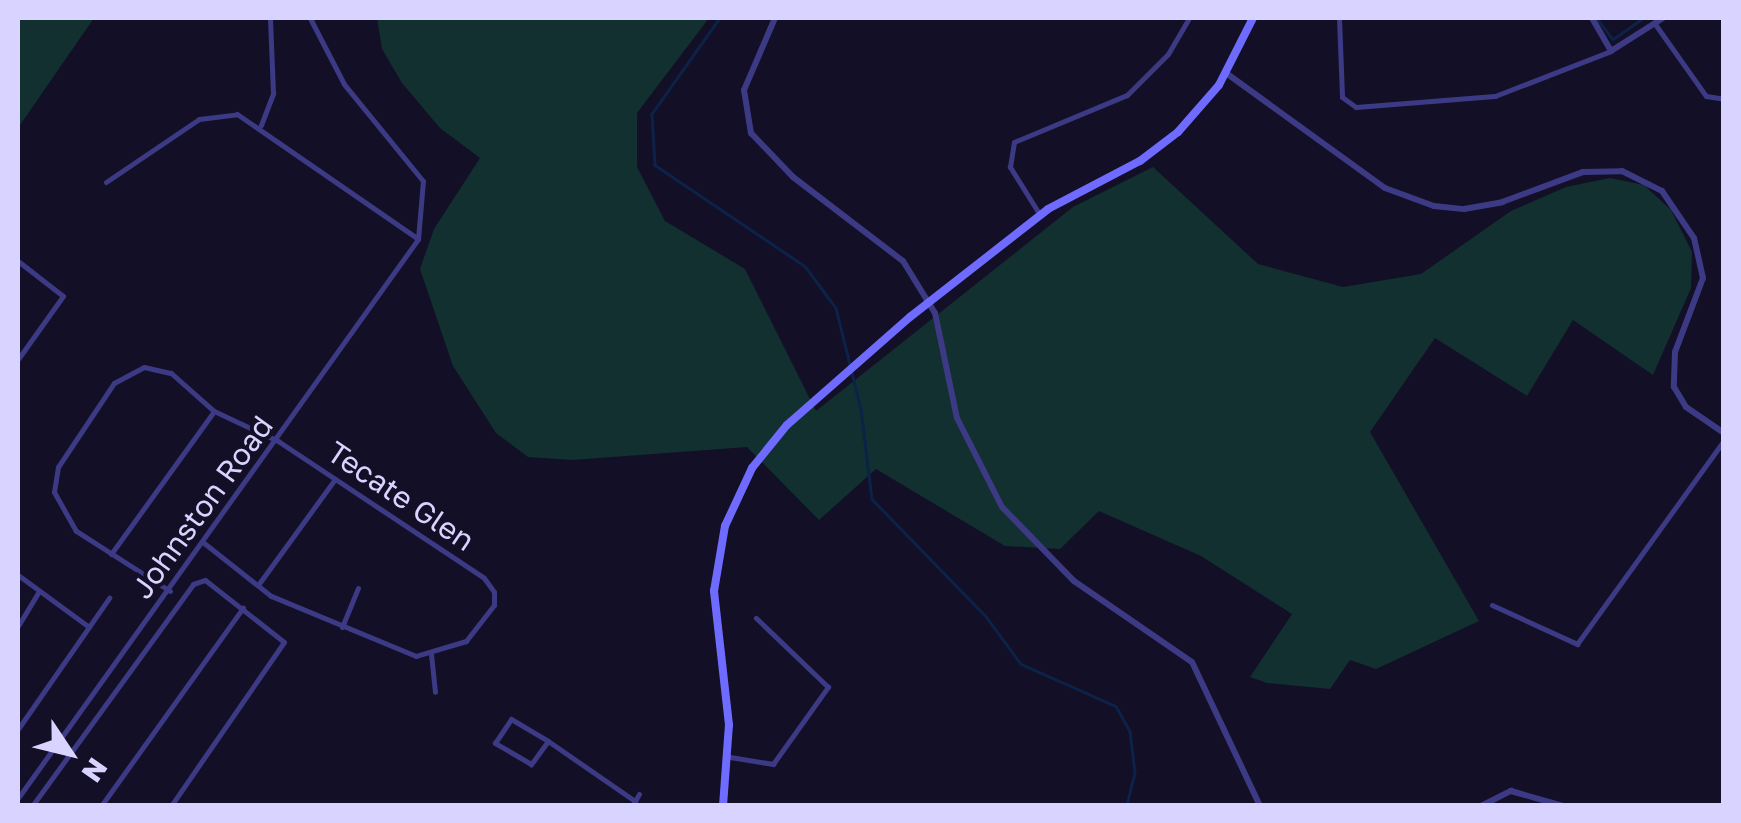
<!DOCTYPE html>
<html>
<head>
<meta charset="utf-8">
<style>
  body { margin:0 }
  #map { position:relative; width:1741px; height:823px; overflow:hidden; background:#130f26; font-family:"Golos Text",sans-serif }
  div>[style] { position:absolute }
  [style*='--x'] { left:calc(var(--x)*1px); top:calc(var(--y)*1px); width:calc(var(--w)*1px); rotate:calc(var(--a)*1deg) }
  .green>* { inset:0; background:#12302f }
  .stream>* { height:2.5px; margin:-1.25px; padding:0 1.25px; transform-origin:1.25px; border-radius:1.25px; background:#0c2248 }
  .minor>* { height:5px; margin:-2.5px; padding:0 2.5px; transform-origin:2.5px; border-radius:2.5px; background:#3d3a85 }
  .tertiary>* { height:6px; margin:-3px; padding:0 3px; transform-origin:3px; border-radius:3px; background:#3d3a85 }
  .secondary>* { height:8px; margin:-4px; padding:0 4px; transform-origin:4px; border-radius:4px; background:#6f6bff }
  span { translate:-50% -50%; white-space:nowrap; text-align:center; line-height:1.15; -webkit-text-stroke:8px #130f26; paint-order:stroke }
  .street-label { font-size:30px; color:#d9d4ff }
  .frame { position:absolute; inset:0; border:20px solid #d9d4ff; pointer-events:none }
  .north { position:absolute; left:20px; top:703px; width:100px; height:100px; -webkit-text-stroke:8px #130f26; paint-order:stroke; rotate:125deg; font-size:28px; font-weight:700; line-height:40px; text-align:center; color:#d9d4ff }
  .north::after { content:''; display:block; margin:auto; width:35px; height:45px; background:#d9d4ff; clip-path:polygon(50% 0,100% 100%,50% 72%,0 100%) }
</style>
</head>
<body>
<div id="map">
  <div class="green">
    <i style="clip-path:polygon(18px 18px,94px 18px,18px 128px)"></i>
    <i style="clip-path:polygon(377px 18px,709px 18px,637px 113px,637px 167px,665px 221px,745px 269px,816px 411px,1073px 207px,1153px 167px,1258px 264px,1343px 287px,1421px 274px,1511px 211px,1566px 187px,1610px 178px,1644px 185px,1671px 210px,1692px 252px,1691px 288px,1653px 375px,1573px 320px,1527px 396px,1435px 338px,1370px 432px,1479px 621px,1376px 669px,1350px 660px,1330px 689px,1267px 683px,1250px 677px,1292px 614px,1201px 556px,1099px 511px,1060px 549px,1005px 546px,876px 469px,819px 520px,747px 447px,572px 460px,528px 457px,496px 433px,453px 366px,420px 269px,434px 229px,480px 158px,440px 128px,402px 83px,382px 49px)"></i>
  </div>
  <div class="stream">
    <i style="--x:720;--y:18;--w:118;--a:125.3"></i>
    <i style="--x:652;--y:114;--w:51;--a:86.6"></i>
    <i style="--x:655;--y:165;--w:181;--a:34"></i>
    <i style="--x:805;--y:266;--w:52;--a:53.6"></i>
    <i style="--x:836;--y:308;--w:104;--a:76.1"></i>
    <i style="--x:861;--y:409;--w:91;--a:83"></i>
    <i style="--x:872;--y:499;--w:162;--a:45.8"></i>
    <i style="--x:985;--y:615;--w:61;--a:53.7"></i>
    <i style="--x:1021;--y:664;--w:104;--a:23.9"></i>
    <i style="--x:1116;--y:706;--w:29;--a:61"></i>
    <i style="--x:1130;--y:731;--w:42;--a:83.2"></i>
    <i style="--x:1135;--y:773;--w:34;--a:104"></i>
    <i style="--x:1597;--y:18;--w:26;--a:53"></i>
    <i style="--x:1613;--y:39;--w:37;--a:-35"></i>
  </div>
  <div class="minor">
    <i style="--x:1339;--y:18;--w:79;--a:87.8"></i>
    <i style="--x:1342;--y:97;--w:17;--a:36"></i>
    <i style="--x:1356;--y:107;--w:139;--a:-4.5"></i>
    <i style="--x:1495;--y:96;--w:124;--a:-21.2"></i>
    <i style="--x:1655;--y:24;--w:88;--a:54.7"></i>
    <i style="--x:1706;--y:96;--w:18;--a:9"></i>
    <i style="--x:261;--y:125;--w:34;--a:-69"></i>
    <i style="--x:273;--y:93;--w:75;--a:-92.3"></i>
    <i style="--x:106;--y:182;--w:112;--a:-34.1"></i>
    <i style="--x:199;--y:119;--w:38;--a:-7"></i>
    <i style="--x:237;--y:114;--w:220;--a:34.6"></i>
    <i style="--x:1040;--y:215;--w:57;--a:-122"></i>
    <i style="--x:1010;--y:167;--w:25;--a:-81"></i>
    <i style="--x:1014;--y:142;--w:122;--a:-22.6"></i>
    <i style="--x:1127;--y:95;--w:58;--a:-45"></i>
    <i style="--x:1168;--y:54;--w:42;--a:-59.7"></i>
    <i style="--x:18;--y:261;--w:57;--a:37.9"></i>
    <i style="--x:63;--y:296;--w:77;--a:125.5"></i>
    <i style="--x:111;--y:554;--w:176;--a:-54.2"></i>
    <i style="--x:18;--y:575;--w:88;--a:36.2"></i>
    <i style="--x:258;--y:585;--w:131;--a:-54"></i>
    <i style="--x:170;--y:591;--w:112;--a:-147.4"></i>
    <i style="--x:76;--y:531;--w:45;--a:-119.4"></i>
    <i style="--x:54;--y:492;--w:25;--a:-81"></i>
    <i style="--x:58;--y:467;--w:101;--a:-56.3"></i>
    <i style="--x:114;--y:383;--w:34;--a:-28"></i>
    <i style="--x:144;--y:367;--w:28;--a:13"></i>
    <i style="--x:171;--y:373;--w:57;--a:41.5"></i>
    <i style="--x:214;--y:411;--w:71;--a:25.1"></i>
    <i style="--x:278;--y:441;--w:247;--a:33.6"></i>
    <i style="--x:484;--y:578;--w:17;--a:54"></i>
    <i style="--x:494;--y:592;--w:13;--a:90"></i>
    <i style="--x:494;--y:605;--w:46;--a:127.9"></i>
    <i style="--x:466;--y:641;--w:52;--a:163.3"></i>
    <i style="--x:416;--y:656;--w:157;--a:-157.5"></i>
    <i style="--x:271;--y:596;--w:85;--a:-141.7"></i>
    <i style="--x:1492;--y:605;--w:94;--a:24.6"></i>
    <i style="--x:1577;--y:644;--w:251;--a:-54.2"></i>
    <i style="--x:18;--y:626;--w:41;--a:-59"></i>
    <i style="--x:342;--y:627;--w:42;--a:-67.7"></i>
    <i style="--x:431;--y:654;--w:38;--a:84"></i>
    <i style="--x:511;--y:719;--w:43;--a:30.7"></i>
    <i style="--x:548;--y:741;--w:29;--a:126"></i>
    <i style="--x:531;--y:764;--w:42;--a:-149.7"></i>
    <i style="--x:495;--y:743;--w:29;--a:-56"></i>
    <i style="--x:18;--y:729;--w:160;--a:-55.2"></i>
    <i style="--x:548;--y:741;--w:106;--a:34.6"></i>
    <i style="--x:730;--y:757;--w:44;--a:9.2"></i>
    <i style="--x:773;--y:764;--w:95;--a:-54.5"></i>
    <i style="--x:828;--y:687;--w:100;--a:-136.2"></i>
    <i style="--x:18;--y:798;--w:687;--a:-54.41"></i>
    <i style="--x:418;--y:239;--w:58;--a:-85.1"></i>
    <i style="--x:423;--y:181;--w:125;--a:-129.2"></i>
    <i style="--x:344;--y:84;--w:74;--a:-117.3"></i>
    <i style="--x:32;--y:806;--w:274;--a:-54"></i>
    <i style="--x:193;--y:584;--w:13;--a:-18"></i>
    <i style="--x:205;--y:580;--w:100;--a:38.1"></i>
    <i style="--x:284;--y:642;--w:199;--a:124.6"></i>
    <i style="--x:101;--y:806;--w:244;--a:-54.4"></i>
    <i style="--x:632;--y:806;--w:14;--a:-60"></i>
  </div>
  <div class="tertiary">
    <i style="--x:775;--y:18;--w:78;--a:113.3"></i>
    <i style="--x:744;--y:90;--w:44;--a:80.8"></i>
    <i style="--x:751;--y:133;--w:61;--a:46.3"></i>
    <i style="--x:793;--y:177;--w:138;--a:37.4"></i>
    <i style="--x:903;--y:261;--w:61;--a:58.4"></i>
    <i style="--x:935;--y:313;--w:107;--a:78.2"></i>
    <i style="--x:957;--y:418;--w:100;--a:63.2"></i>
    <i style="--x:1002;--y:507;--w:103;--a:45.8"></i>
    <i style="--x:1074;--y:581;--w:143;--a:34.5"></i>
    <i style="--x:1192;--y:662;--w:159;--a:64.7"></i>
    <i style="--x:1592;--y:18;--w:38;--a:60"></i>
    <i style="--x:1611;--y:51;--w:62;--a:-32.4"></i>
    <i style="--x:1226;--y:73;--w:196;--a:35.9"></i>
    <i style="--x:1385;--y:188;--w:52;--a:20.2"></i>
    <i style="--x:1434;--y:206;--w:30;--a:6"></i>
    <i style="--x:1464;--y:209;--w:39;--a:-10"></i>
    <i style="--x:1502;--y:202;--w:86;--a:-20.3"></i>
    <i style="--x:1583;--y:172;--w:39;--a:-1"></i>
    <i style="--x:1622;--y:171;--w:45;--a:26.6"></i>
    <i style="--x:1662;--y:191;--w:57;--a:55.8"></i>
    <i style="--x:1694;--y:238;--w:41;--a:77.3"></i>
    <i style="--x:1703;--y:278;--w:79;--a:110.7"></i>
    <i style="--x:1675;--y:352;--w:35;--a:92"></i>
    <i style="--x:1674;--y:387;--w:23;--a:59"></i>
    <i style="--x:1686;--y:407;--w:46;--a:34.4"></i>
    <i style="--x:1481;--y:806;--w:34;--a:-27"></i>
    <i style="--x:1511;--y:791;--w:54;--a:16.1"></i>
  </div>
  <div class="secondary">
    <i style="--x:723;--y:806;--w:81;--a:-85.8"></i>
    <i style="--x:729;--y:725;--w:135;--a:-96.4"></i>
    <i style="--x:714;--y:591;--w:66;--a:-80.4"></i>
    <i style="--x:725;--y:526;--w:64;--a:-65"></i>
    <i style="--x:752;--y:468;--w:55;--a:-50.9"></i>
    <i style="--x:787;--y:425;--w:164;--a:-41.3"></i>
    <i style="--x:910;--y:317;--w:175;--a:-38"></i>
    <i style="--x:1048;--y:209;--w:104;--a:-27.6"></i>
    <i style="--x:1140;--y:161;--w:48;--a:-37.3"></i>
    <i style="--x:1178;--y:132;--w:62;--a:-48.9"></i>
    <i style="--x:1219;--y:85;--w:75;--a:-63.1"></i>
  </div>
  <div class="street-label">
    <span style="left:401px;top:496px;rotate:34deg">Tecate Glen</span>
    <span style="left:202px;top:507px;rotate:-54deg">Johnston Road</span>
  </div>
  <div class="frame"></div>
  <div class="north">N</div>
</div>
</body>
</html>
